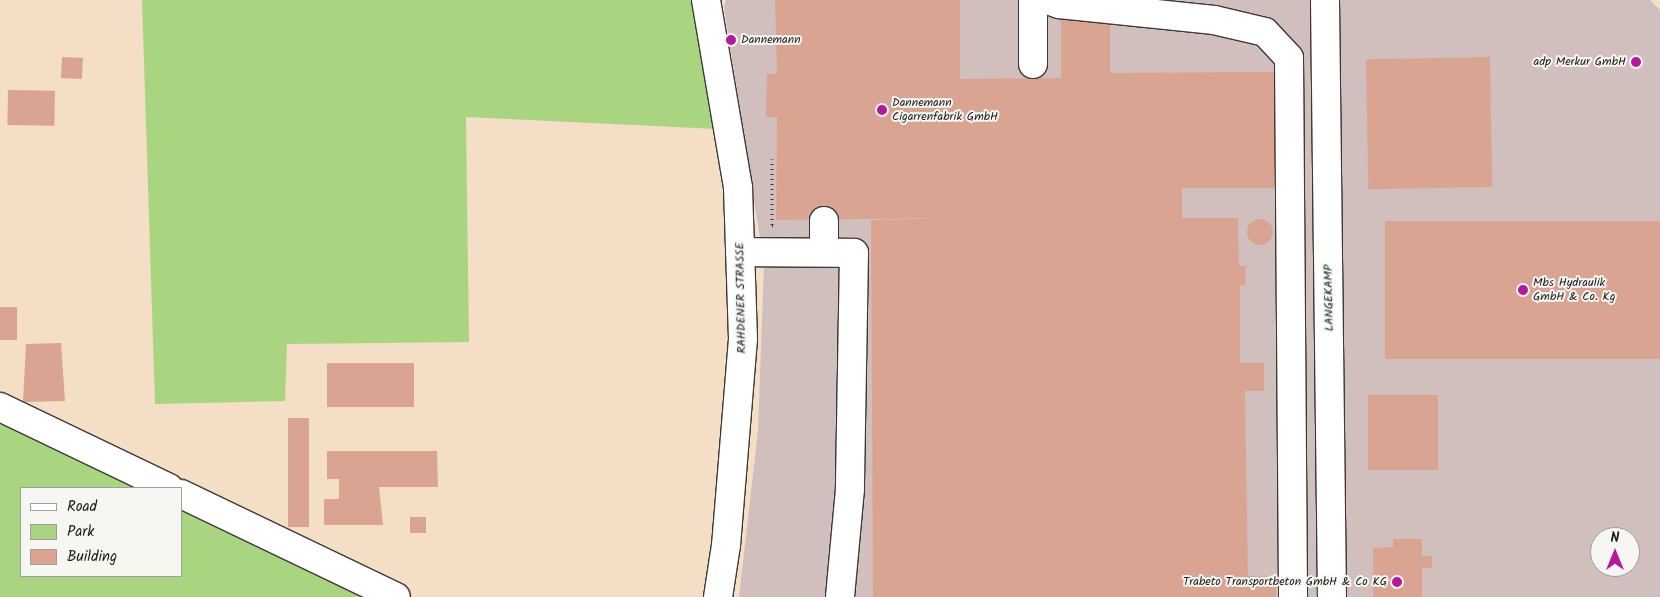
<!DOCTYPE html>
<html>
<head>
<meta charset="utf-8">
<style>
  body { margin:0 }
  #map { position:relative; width:1660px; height:597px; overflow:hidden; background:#f4dec5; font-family:Kalam,sans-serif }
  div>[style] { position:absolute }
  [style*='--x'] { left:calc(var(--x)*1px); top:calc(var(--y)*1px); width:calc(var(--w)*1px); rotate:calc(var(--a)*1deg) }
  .industrial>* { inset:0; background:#d1bfbd }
  .green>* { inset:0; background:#a9d581 }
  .building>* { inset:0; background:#daa492; transform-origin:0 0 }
  .round { border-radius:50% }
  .path>* { height:3px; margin-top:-1.5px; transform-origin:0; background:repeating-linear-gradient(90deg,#3c3935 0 1px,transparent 0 5px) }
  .roads { filter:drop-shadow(1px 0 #3c3935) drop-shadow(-1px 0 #3c3935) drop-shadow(0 1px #3c3935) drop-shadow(0 -1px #3c3935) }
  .minor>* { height:28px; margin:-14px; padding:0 14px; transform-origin:14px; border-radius:14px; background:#fff }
  .dots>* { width:14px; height:14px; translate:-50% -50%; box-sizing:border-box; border:2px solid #f6f6f2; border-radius:50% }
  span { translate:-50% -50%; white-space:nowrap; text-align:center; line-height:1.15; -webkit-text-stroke:4px #f6f6f2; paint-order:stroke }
  .poi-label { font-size:12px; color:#1c1c1c }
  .left { translate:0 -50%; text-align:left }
  .right { translate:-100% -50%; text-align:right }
  .street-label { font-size:12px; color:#1c1c1c }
  .legend { position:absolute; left:20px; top:487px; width:162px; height:90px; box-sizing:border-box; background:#f6f6f2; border:1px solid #9f9f9c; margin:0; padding:6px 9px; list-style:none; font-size:15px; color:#1c1c1c }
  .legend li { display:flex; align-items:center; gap:10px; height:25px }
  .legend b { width:25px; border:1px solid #9f9f9c }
  .north { position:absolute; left:1590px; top:527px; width:50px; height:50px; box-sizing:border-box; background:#f6f6f2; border:1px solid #9f9f9c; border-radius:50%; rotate:0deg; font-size:14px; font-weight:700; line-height:20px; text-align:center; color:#1c1c1c }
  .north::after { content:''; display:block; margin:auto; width:18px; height:22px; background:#b5179e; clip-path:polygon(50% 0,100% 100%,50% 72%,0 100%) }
</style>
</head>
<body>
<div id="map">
  <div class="industrial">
    <i style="clip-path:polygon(evenodd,726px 0,1650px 0,1660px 10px,1660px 597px,739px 597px,758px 431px,764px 264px,724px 7px,726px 0,1600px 537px,1630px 537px,1630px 567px,1600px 567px,1600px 537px)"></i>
  </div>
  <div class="green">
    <i style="clip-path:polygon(142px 0,692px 0,717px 129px,466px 117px,469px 342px,287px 344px,285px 401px,155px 404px)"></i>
    <i style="clip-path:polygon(0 418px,152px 488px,21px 488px,21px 576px,181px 576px,181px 503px,375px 597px,0 597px)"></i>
  </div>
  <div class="building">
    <i style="clip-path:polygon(775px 0,960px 0,960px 79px,1061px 78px,1061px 18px,1110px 18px,1110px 73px,1278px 72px,1278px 188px,1182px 188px,1182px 218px,1238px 218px,1239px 266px,1246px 266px,1245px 285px,1240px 285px,1240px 363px,1264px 363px,1264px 391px,1245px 391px,1248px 576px,1276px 577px,1276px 597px,873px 597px,871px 220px,960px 218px,776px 220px,777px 117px,766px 117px,767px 74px,777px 74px)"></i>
    <i style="left:62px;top:57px;width:21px;height:21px;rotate:3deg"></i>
    <i style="left:1490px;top:57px;width:130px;height:124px;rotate:89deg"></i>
    <i style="left:8px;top:90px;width:47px;height:35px;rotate:1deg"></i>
    <i class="round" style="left:1247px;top:219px;width:26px;height:26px"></i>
    <i style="left:1660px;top:221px;width:138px;height:275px;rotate:90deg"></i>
    <i style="left:0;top:307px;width:17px;height:33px"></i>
    <i style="clip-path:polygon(61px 343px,65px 401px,23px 402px,26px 344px)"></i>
    <i style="left:414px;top:363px;width:44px;height:87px;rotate:90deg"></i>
    <i style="left:1368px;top:395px;width:70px;height:75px"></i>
    <i style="left:288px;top:418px;width:21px;height:109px"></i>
    <i style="clip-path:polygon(327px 451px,437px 451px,438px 487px,379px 487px,383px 525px,324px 525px,324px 499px,339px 499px,339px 479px,327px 479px)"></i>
    <i style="left:410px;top:517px;width:16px;height:16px"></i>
    <i style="clip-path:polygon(1393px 539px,1422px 539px,1422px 556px,1432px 556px,1432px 568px,1422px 568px,1422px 597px,1373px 597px,1373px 548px,1393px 547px)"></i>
  </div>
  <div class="path">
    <i style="--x:772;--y:159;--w:66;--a:90"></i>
    <i style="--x:772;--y:225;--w:2;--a:0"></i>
  </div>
  <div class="roads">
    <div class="minor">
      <i style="--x:706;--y:0;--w:191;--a:80.3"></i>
      <i style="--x:738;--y:188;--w:151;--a:88.1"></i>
      <i style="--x:743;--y:339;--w:207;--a:94.7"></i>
      <i style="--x:726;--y:545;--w:53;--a:98.7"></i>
      <i style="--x:1048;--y:0;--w:12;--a:20"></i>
      <i style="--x:1059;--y:4;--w:156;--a:5.9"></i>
      <i style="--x:1214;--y:20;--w:52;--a:13.2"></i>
      <i style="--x:1265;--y:32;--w:35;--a:47"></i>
      <i style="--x:1289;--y:58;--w:539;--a:89.57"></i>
      <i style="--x:1325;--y:0;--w:597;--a:89.33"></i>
      <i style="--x:1033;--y:64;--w:64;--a:-90"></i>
      <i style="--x:740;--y:252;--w:114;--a:0.5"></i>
      <i style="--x:854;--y:253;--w:236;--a:91"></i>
      <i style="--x:850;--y:489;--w:108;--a:95.3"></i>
      <i style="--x:824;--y:252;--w:31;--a:-90"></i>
      <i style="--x:0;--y:407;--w:187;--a:25.6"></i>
      <i style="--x:181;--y:494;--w:238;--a:25.6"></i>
    </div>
  </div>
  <div class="dots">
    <i style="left:731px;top:40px;background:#b5179e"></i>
    <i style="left:1636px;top:62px;background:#b5179e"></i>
    <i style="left:882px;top:110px;background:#b5179e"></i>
    <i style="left:1523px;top:290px;background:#b5179e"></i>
    <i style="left:1397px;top:582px;background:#b5179e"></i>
  </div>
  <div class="poi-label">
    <span class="left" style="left:741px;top:40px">Dannemann</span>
    <span class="right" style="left:1626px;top:62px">adp Merkur GmbH</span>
    <span class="left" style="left:892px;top:110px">Dannemann<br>Cigarrenfabrik GmbH</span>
    <span class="left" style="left:1533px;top:290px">Mbs Hydraulik<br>GmbH &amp; Co. Kg</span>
    <span class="right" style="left:1387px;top:582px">Trabeto Transportbeton GmbH &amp; Co KG</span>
  </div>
  <div class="street-label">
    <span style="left:741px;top:298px;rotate:-91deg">RAHDENER STRASSE</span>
    <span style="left:1329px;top:298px;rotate:-91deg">LANGEKAMP</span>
  </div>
  <ul class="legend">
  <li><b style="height:6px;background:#fff"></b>Road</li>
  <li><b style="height:14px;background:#a9d581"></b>Park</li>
  <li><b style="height:14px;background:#daa492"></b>Building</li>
  </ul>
  <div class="north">N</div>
</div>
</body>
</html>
